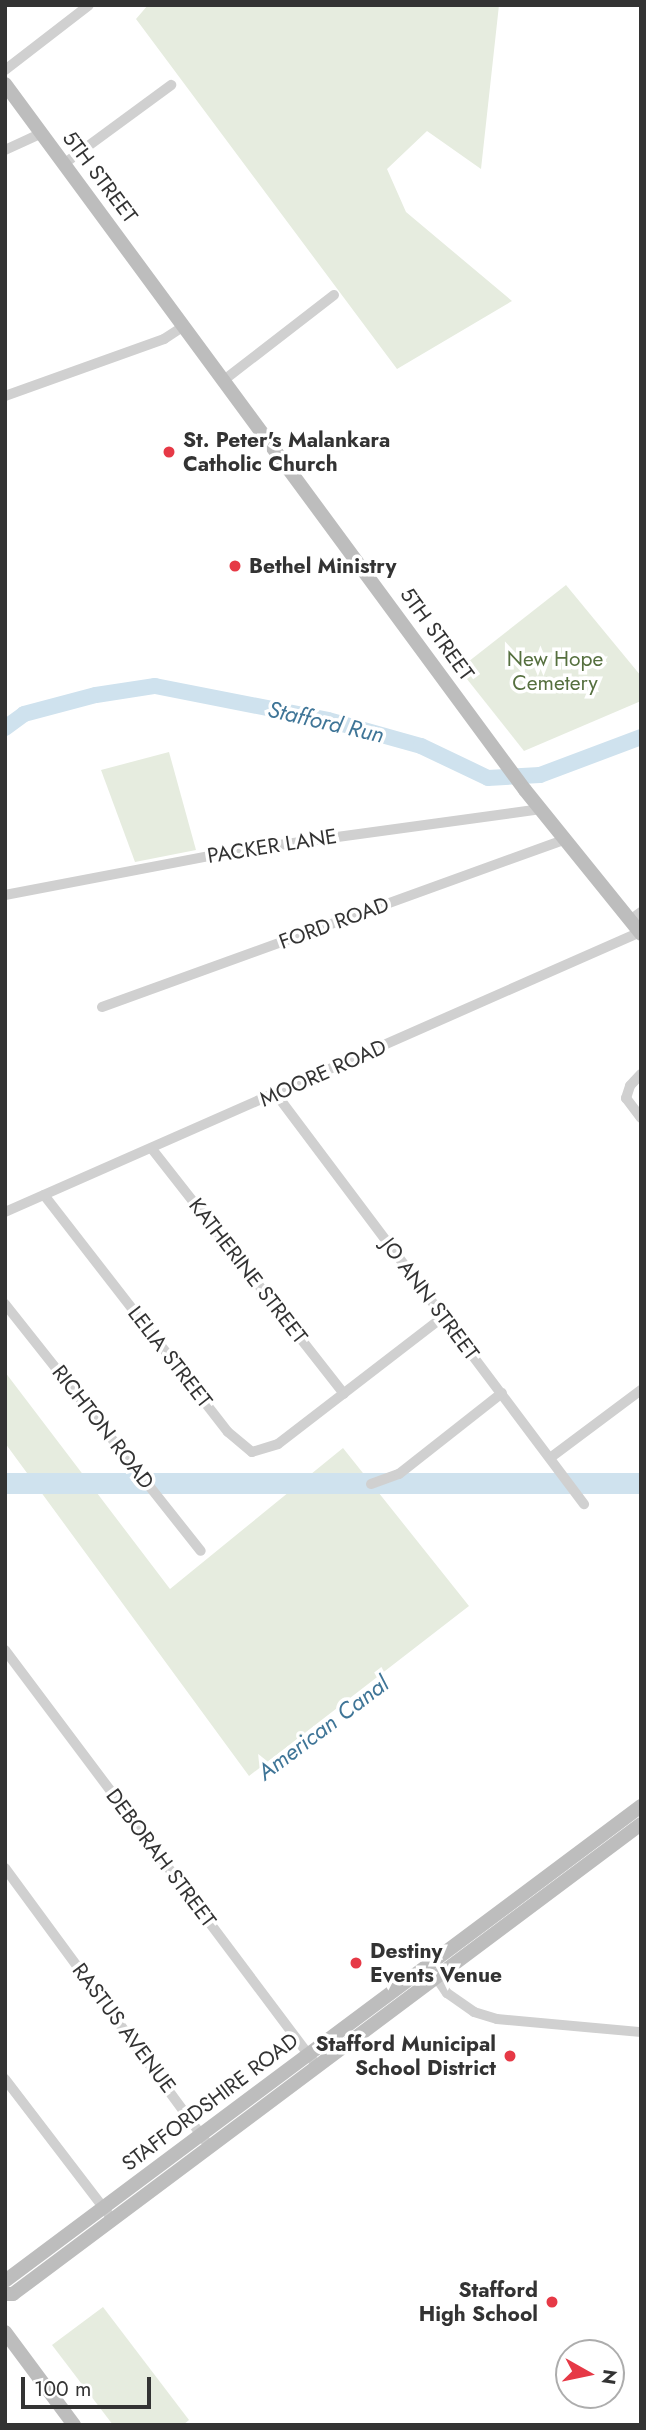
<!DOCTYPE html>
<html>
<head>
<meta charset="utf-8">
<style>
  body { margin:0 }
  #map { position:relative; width:646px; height:2430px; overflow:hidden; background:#fff; font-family:Jost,sans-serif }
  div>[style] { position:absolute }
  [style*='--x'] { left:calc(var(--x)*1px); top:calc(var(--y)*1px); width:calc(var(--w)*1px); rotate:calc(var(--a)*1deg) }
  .green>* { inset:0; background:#e6ecdf }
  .water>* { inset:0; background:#cfe2ee; transform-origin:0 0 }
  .river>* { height:16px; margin:-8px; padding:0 8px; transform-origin:8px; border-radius:8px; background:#cfe2ee }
  .street>* { height:10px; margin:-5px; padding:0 5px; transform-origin:5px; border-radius:5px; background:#d0d0d0 }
  .secondary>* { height:14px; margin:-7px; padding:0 7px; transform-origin:7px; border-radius:7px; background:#bdbdbd }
  .dots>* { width:19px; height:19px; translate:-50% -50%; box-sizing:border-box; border:4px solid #fff; border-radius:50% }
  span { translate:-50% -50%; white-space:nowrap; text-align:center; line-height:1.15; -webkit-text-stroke:7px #fff; paint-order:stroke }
  .street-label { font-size:21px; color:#333 }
  .poi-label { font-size:21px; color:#333; font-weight:700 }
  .left { translate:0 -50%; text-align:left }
  .right { translate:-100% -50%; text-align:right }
  .park-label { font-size:21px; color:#56703f }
  .water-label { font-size:23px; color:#3f7597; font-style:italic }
  .frame { position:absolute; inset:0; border:7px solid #333; pointer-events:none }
  .north { position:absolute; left:555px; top:2339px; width:70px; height:70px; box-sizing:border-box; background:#fff; border:2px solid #adadad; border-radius:50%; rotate:99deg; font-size:19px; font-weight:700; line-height:28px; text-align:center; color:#333 }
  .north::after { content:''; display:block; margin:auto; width:24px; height:32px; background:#e63946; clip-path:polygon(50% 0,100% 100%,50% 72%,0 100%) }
  .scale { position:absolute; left:21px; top:2377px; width:130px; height:32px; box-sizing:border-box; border:4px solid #333; border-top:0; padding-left:9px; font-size:21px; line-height:24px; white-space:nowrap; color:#333; -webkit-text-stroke:5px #fff; paint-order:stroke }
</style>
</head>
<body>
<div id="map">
  <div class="green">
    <i style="clip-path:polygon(148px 5px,499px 5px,481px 169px,427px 131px,387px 169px,406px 212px,512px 301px,397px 369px,136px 19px)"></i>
    <i style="clip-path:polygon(566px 585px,641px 676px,641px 701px,524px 751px,459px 669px)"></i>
    <i style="clip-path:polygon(169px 752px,196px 850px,135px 862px,101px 770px)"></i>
    <i style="clip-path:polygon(5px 1372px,170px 1589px,343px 1448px,469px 1606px,249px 1776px,5px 1443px)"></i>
    <i style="clip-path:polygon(103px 2307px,189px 2420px,183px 2425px,113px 2425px,52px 2345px)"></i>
  </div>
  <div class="water">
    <i style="left:641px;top:1473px;width:21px;height:802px;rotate:90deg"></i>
  </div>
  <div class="river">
    <i style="--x:5;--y:728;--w:24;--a:-36"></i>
    <i style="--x:24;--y:714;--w:74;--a:-14.8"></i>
    <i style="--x:96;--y:695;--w:60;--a:-8.7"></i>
    <i style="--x:155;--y:686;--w:176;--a:11.1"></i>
    <i style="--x:328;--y:720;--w:97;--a:15.6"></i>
    <i style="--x:421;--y:746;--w:74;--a:25.5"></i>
    <i style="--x:488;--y:778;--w:52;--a:-3.3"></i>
    <i style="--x:540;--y:775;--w:108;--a:-20.6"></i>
  </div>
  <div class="street">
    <i style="--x:5;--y:70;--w:106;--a:-37.7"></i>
    <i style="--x:5;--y:150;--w:41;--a:-24.7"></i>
    <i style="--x:65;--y:163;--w:132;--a:-36.3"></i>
    <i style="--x:224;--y:380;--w:139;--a:-37.7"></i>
    <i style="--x:5;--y:396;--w:169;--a:-19.7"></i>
    <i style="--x:164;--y:339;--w:24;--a:-33"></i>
    <i style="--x:5;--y:895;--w:234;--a:-10.8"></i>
    <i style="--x:235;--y:851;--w:309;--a:-7.8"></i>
    <i style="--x:630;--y:920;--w:14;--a:-36"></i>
    <i style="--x:102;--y:1007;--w:493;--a:-19.9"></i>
    <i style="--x:641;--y:1074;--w:16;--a:133"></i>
    <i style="--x:630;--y:1086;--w:13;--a:108"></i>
    <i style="--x:626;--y:1098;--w:25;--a:53"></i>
    <i style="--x:276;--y:1094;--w:513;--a:53.09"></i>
    <i style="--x:152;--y:1149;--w:311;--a:51.9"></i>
    <i style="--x:44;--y:1195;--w:300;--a:52.2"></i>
    <i style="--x:228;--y:1432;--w:31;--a:40"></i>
    <i style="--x:252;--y:1452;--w:27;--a:-17"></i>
    <i style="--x:278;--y:1444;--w:210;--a:-37.6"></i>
    <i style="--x:5;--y:1212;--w:694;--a:-23.79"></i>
    <i style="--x:5;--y:1304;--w:315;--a:51.6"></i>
    <i style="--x:550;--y:1458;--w:114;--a:-36.8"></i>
    <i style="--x:371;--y:1484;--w:30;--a:-20"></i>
    <i style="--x:399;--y:1474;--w:131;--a:-38.2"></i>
    <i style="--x:5;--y:1650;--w:520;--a:53.13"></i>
    <i style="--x:5;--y:1868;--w:345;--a:53.7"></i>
    <i style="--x:428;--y:1965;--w:34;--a:56"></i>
    <i style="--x:447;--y:1993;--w:33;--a:35"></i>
    <i style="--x:474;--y:2012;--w:24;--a:17"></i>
    <i style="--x:497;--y:2019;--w:145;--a:5.2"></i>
    <i style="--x:5;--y:2079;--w:176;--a:52.6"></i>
  </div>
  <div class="secondary">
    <i style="--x:5;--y:84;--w:877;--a:53.63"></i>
    <i style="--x:525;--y:790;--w:185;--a:51.1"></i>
    <i style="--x:5;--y:2281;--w:794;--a:-36.75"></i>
    <i style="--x:5;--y:2294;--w:8;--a:0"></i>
    <i style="--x:13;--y:2294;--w:784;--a:-36.81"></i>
    <i style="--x:5;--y:2332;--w:116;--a:53.4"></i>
  </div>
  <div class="dots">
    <i style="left:169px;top:452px;background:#e63946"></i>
    <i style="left:235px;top:566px;background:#e63946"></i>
    <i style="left:356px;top:1963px;background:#e63946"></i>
    <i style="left:510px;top:2056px;background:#e63946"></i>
    <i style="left:552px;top:2302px;background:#e63946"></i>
  </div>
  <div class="street-label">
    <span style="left:100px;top:177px;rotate:53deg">5TH STREET</span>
    <span style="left:437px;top:634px;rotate:54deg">5TH STREET</span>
    <span style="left:272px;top:846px;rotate:-9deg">PACKER LANE</span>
    <span style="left:334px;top:923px;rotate:-20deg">FORD ROAD</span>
    <span style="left:323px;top:1073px;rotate:-24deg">MOORE ROAD</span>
    <span style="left:248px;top:1271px;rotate:52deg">KATHERINE STREET</span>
    <span style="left:430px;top:1299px;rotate:53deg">JO ANN STREET</span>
    <span style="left:170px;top:1357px;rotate:52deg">LELIA STREET</span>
    <span style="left:103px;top:1427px;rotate:52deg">RICHTON ROAD</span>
    <span style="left:161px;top:1858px;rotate:53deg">DEBORAH STREET</span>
    <span style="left:124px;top:2028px;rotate:53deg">RASTUS AVENUE</span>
    <span style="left:210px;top:2102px;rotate:-37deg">STAFFORDSHIRE ROAD</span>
  </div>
  <div class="poi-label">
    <span class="left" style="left:183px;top:452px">St. Peter's Malankara<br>Catholic Church</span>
    <span class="left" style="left:249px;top:566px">Bethel Ministry</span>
    <span class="left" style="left:370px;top:1963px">Destiny<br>Events Venue</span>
    <span class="right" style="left:496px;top:2056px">Stafford Municipal<br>School District</span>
    <span class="right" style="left:538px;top:2302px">Stafford<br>High School</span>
  </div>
  <div class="park-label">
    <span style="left:555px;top:671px">New Hope<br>Cemetery</span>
  </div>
  <div class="water-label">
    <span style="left:326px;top:722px;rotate:13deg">Stafford Run</span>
    <span style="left:323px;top:1728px;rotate:-37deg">American Canal</span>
  </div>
  <div class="frame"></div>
  <div class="north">N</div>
  <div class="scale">100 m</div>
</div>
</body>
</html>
